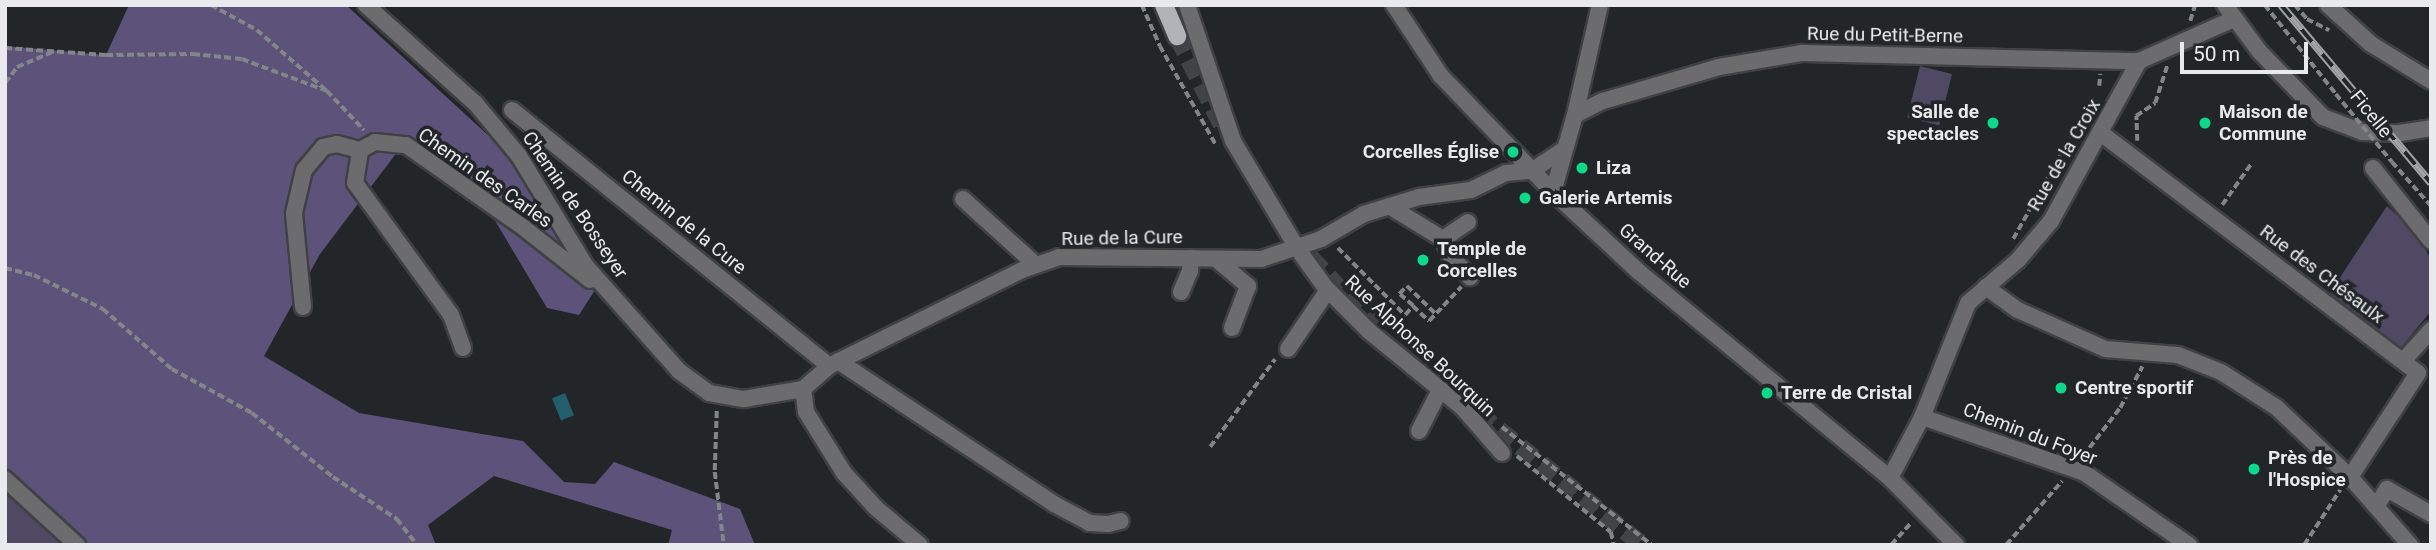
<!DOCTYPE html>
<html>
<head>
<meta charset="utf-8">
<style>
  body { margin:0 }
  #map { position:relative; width:2436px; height:550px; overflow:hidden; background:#232629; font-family:Roboto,sans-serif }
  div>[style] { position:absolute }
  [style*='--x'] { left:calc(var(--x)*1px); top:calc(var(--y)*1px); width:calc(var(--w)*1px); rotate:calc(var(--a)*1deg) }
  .green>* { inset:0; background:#4f4964; transform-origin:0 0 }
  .forest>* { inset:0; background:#5c527a }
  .water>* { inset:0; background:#225e6c; transform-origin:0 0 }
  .major-tunnel>* { height:18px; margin-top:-9px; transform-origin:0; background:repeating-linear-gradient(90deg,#414346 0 18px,transparent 0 27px) }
  .path>* { height:3.5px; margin-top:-1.75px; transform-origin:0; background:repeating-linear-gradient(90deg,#838689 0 7px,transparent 0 10.5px) }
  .roads { filter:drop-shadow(2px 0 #3f4144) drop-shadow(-2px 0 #3f4144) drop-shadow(0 2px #3f4144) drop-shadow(0 -2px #3f4144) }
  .minor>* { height:16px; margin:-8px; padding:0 8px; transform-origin:8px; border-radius:8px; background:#6c6c6e }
  .major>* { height:18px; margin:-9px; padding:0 9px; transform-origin:9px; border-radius:9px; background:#b2b3b8 }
  .rail>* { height:8px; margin-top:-4px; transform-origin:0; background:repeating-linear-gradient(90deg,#232629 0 16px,#a1a4a7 0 32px); box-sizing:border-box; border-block:2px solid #a1a4a7 }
  .path-bridge>* { height:3.5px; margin-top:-1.75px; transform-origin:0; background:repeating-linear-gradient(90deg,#838689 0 7px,transparent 0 10.5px) }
  .dots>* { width:19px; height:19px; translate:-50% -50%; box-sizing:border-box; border:4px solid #232629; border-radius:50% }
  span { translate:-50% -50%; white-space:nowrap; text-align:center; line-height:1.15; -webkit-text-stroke:7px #232629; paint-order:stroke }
  .street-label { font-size:19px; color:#e8eaed }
  .poi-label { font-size:19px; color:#e8eaed; font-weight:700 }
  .right { translate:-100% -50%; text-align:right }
  .left { translate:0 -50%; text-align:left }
  .frame { position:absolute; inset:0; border:7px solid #e8eaed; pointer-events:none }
  .scale { position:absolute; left:2180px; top:42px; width:128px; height:32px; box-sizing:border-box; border:4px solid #e8eaed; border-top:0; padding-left:9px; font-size:21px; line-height:24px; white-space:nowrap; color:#e8eaed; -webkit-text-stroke:5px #232629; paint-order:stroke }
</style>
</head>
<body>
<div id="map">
  <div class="green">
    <i style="left:1920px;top:66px;width:33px;height:53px;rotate:14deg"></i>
    <i style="clip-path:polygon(2387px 206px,2415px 232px,2431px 259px,2431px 311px,2400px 349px,2329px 294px)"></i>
    <i style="clip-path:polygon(5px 492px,62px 545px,5px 545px)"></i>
  </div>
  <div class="forest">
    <i style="clip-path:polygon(129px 5px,346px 5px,512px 157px,595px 290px,579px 315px,547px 308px,484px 202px,401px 147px,320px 254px,264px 356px,359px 413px,523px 441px,564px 482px,595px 484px,614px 462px,740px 509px,755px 545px,668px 545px,672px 530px,494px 476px,428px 525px,436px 545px,71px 545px,5px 484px,5px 46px,106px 55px)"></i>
  </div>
  <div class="water">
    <i style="left:565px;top:393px;width:24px;height:14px;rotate:68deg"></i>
  </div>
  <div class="major-tunnel">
    <i style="--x:1177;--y:36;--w:102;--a:63.2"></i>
    <i style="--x:1310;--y:257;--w:101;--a:47"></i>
    <i style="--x:1457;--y:396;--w:238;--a:38.8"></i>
  </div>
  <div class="path">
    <i style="--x:211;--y:5;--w:52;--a:28.5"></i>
    <i style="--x:257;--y:30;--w:93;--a:41.1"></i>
    <i style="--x:327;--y:91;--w:54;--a:46.5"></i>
    <i style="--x:1142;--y:5;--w:45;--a:66.3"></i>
    <i style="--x:1160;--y:46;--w:114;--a:60.5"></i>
    <i style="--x:2265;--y:5;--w:114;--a:51.4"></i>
    <i style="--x:2295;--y:5;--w:18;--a:49"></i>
    <i style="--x:2307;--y:19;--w:25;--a:27"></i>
    <i style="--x:2190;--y:21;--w:17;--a:-73"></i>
    <i style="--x:5;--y:48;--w:101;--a:4"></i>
    <i style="--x:106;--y:55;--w:87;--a:-0.7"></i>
    <i style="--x:193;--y:54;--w:49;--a:5.8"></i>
    <i style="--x:242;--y:59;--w:91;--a:20.6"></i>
    <i style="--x:5;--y:83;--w:20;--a:-53"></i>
    <i style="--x:17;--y:67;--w:38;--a:-23"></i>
    <i style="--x:2099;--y:86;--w:12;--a:-85"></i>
    <i style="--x:2137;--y:141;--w:25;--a:-92"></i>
    <i style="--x:2136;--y:116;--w:23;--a:-34"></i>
    <i style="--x:2155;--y:103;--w:39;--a:-72"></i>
    <i style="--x:2392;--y:162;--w:59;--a:48.4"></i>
    <i style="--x:2222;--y:205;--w:50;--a:-54.7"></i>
    <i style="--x:2013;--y:239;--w:163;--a:-60.6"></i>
    <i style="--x:1338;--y:248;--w:95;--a:45"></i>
    <i style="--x:1405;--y:315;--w:12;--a:-48"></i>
    <i style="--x:1413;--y:306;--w:22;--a:43"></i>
    <i style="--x:1429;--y:321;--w:47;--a:-46.7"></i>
    <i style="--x:5;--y:268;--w:30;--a:14"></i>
    <i style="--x:34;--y:275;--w:77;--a:26.2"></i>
    <i style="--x:103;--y:309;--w:91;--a:41"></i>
    <i style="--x:172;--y:369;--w:91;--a:28.8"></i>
    <i style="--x:252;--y:413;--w:103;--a:38.3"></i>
    <i style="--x:333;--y:477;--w:77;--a:33.3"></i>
    <i style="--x:397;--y:519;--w:33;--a:52"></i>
    <i style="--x:1413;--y:306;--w:18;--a:-139"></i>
    <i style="--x:1399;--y:294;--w:11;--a:-45"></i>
    <i style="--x:1407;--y:286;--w:40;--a:44"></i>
    <i style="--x:1391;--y:329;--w:20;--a:-45"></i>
    <i style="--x:717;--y:411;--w:61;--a:91.9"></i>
    <i style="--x:715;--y:472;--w:74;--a:83"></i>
    <i style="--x:1502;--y:427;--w:191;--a:38.2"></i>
    <i style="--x:1210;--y:447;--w:109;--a:-53.5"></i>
    <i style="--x:1517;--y:456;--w:121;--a:39"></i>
    <i style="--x:1611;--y:532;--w:13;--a:77"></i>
    <i style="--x:2083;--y:456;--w:61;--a:-52.4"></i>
    <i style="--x:2120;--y:408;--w:47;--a:-61.8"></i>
    <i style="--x:1891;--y:545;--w:30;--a:-48"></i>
    <i style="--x:2006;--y:545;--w:85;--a:-48.8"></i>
    <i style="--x:2304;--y:545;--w:66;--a:-56.8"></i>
  </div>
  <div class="roads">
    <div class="minor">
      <i style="--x:366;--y:5;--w:148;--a:42"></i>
      <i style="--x:476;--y:104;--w:67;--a:50.4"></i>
      <i style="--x:519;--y:156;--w:127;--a:58.8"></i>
      <i style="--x:585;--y:265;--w:142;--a:48.4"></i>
      <i style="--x:679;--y:371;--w:37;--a:36"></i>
      <i style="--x:709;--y:393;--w:36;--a:10"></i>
      <i style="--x:744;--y:399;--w:60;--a:-9.6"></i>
      <i style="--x:1187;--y:5;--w:144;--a:71.3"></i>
      <i style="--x:1233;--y:141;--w:125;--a:59.1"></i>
      <i style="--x:1297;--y:248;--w:48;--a:54.3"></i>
      <i style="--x:1325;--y:287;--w:64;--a:45"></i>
      <i style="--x:1370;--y:332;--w:119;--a:39.2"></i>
      <i style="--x:1462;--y:407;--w:61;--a:49"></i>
      <i style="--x:1394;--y:5;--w:85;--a:56.5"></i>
      <i style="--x:1441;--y:76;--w:161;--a:46"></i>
      <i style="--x:1553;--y:192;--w:117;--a:42.9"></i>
      <i style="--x:1639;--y:272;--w:325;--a:39.4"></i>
      <i style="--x:1890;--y:478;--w:94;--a:45.4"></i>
      <i style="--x:2225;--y:5;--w:57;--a:53.5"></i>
      <i style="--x:2259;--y:51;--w:92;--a:45.9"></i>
      <i style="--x:2323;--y:117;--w:42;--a:21"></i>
      <i style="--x:2362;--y:132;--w:38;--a:2"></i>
      <i style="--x:2400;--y:133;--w:31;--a:-9"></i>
      <i style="--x:2328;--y:5;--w:58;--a:42.2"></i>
      <i style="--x:2371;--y:44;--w:70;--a:31.7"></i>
      <i style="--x:512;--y:110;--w:407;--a:38.9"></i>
      <i style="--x:1575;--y:115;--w:113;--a:-77.2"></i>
      <i style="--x:2102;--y:134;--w:396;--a:37.1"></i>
      <i style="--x:2418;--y:373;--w:124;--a:123.2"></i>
      <i style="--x:2373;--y:168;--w:93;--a:51.5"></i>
      <i style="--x:1553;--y:192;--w:80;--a:-74.1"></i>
      <i style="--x:1575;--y:115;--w:31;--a:-27"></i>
      <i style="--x:1603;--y:101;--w:121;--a:-16.3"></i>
      <i style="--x:1719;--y:67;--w:83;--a:-9.7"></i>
      <i style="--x:1801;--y:53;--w:338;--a:1.4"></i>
      <i style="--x:2139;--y:61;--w:104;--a:-23.9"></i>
      <i style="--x:963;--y:199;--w:98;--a:42.1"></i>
      <i style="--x:1389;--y:206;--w:63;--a:31.4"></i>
      <i style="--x:1443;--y:239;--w:17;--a:66"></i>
      <i style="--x:1450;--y:255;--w:30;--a:48"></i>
      <i style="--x:1443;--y:239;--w:30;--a:-34"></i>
      <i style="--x:1216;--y:259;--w:42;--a:40.2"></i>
      <i style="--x:1248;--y:286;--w:45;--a:110.9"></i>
      <i style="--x:1986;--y:287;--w:39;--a:36"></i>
      <i style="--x:2018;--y:310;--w:95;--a:24.1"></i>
      <i style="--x:2105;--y:349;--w:73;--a:4.7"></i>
      <i style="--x:2178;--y:355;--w:46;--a:21.6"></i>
      <i style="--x:2221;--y:372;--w:65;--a:32.5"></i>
      <i style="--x:2276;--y:407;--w:102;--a:43.4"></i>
      <i style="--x:2350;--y:477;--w:91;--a:48.6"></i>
      <i style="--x:1181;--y:292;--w:23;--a:-67"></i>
      <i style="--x:1190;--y:271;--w:13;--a:-86"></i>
      <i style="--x:303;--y:307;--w:94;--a:-95.5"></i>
      <i style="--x:294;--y:213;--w:44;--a:-76.9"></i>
      <i style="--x:304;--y:170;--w:30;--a:-50"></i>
      <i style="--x:323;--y:147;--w:14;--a:-12"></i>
      <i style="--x:337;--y:144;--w:24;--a:15"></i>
      <i style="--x:463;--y:348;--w:35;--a:-110"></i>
      <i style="--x:451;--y:315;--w:163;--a:-126"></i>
      <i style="--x:355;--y:183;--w:33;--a:-81"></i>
      <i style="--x:360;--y:150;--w:17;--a:-28"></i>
      <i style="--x:375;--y:142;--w:31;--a:6"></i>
      <i style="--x:406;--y:145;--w:144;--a:35.1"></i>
      <i style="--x:524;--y:228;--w:84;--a:38.2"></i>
      <i style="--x:1288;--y:349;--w:71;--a:-55.9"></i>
      <i style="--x:838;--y:361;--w:259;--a:33.5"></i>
      <i style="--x:1054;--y:504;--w:40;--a:28"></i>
      <i style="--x:1089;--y:523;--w:19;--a:3"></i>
      <i style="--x:1108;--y:524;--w:13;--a:-13"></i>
      <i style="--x:2403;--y:361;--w:42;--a:-47.9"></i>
      <i style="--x:1922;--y:417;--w:170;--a:18.9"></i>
      <i style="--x:2083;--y:472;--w:129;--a:34.6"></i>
      <i style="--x:1419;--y:431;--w:46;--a:-62.9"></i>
      <i style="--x:1890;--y:478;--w:69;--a:-62.3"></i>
      <i style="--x:1922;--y:417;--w:123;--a:-68"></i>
      <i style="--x:1968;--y:303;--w:66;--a:-40.7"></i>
      <i style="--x:2018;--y:260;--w:51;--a:-49.8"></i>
      <i style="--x:2051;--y:221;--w:183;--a:-61.2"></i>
      <i style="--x:5;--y:479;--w:98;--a:42.5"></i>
      <i style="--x:2377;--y:505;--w:19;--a:-58"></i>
      <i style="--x:2387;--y:489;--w:51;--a:29.6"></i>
      <i style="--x:920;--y:545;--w:57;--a:-139.9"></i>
      <i style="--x:876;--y:508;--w:47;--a:-132.4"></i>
      <i style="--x:844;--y:473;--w:72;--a:-121.9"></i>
      <i style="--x:806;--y:412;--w:23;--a:-97"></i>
      <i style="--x:803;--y:389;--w:35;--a:-41"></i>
      <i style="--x:829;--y:366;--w:216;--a:-26.4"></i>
      <i style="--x:1022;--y:270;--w:39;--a:-19"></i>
      <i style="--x:1059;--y:257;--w:202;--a:0.6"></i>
      <i style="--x:1261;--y:259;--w:63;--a:-18.4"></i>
      <i style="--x:1321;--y:239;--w:50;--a:-30.2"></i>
      <i style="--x:1364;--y:214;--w:58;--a:-17.2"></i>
      <i style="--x:1419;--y:197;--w:52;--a:-7.7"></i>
      <i style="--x:1471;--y:190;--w:39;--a:-26"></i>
      <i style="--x:1506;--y:173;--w:25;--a:-5"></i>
      <i style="--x:1531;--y:171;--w:37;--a:-33"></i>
    </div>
    <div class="major">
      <i style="--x:1164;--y:5;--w:34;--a:67"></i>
    </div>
  </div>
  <div class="rail">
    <i style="--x:2281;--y:5;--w:233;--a:49.9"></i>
  </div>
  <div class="path-bridge">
    <i style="--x:2336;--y:94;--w:88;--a:50.5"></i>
  </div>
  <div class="dots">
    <i style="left:1993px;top:123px;background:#0dd98a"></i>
    <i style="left:2205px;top:123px;background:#0dd98a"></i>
    <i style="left:1513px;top:152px;background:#0dd98a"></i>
    <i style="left:1582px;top:168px;background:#0dd98a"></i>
    <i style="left:1525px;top:198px;background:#0dd98a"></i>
    <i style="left:1423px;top:260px;background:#0dd98a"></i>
    <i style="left:2061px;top:388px;background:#0dd98a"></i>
    <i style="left:1767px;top:393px;background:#0dd98a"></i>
    <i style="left:2254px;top:469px;background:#0dd98a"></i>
  </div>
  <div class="street-label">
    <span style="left:1885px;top:35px;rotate:1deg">Rue du Petit-Berne</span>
    <span style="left:2371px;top:114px;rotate:51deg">Ficelle</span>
    <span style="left:2064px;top:155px;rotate:-60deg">Rue de la Croix</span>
    <span style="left:485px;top:178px;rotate:35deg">Chemin des Carles</span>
    <span style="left:575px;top:205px;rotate:56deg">Chemin de Bosseyer</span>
    <span style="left:684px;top:222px;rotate:39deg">Chemin de la Cure</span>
    <span style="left:1122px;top:238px;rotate:-1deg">Rue de la Cure</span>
    <span style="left:1655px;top:256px;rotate:41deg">Grand-Rue</span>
    <span style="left:2322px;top:274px;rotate:37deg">Rue des Chésaulx</span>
    <span style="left:1420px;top:346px;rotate:43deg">Rue Alphonse Bourquin</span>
    <span style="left:2030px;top:434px;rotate:21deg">Chemin du Foyer</span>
  </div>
  <div class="poi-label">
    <span class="right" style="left:1979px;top:123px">Salle de<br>spectacles</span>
    <span class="left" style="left:2219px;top:123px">Maison de<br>Commune</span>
    <span class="right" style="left:1499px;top:152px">Corcelles Église</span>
    <span class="left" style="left:1596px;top:168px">Liza</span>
    <span class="left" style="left:1539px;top:198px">Galerie Artemis</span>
    <span class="left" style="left:1437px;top:260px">Temple de<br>Corcelles</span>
    <span class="left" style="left:2075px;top:388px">Centre sportif</span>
    <span class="left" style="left:1781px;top:393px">Terre de Cristal</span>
    <span class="left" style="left:2268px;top:469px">Près de<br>l'Hospice</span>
  </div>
  <div class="frame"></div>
  <div class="scale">50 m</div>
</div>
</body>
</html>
